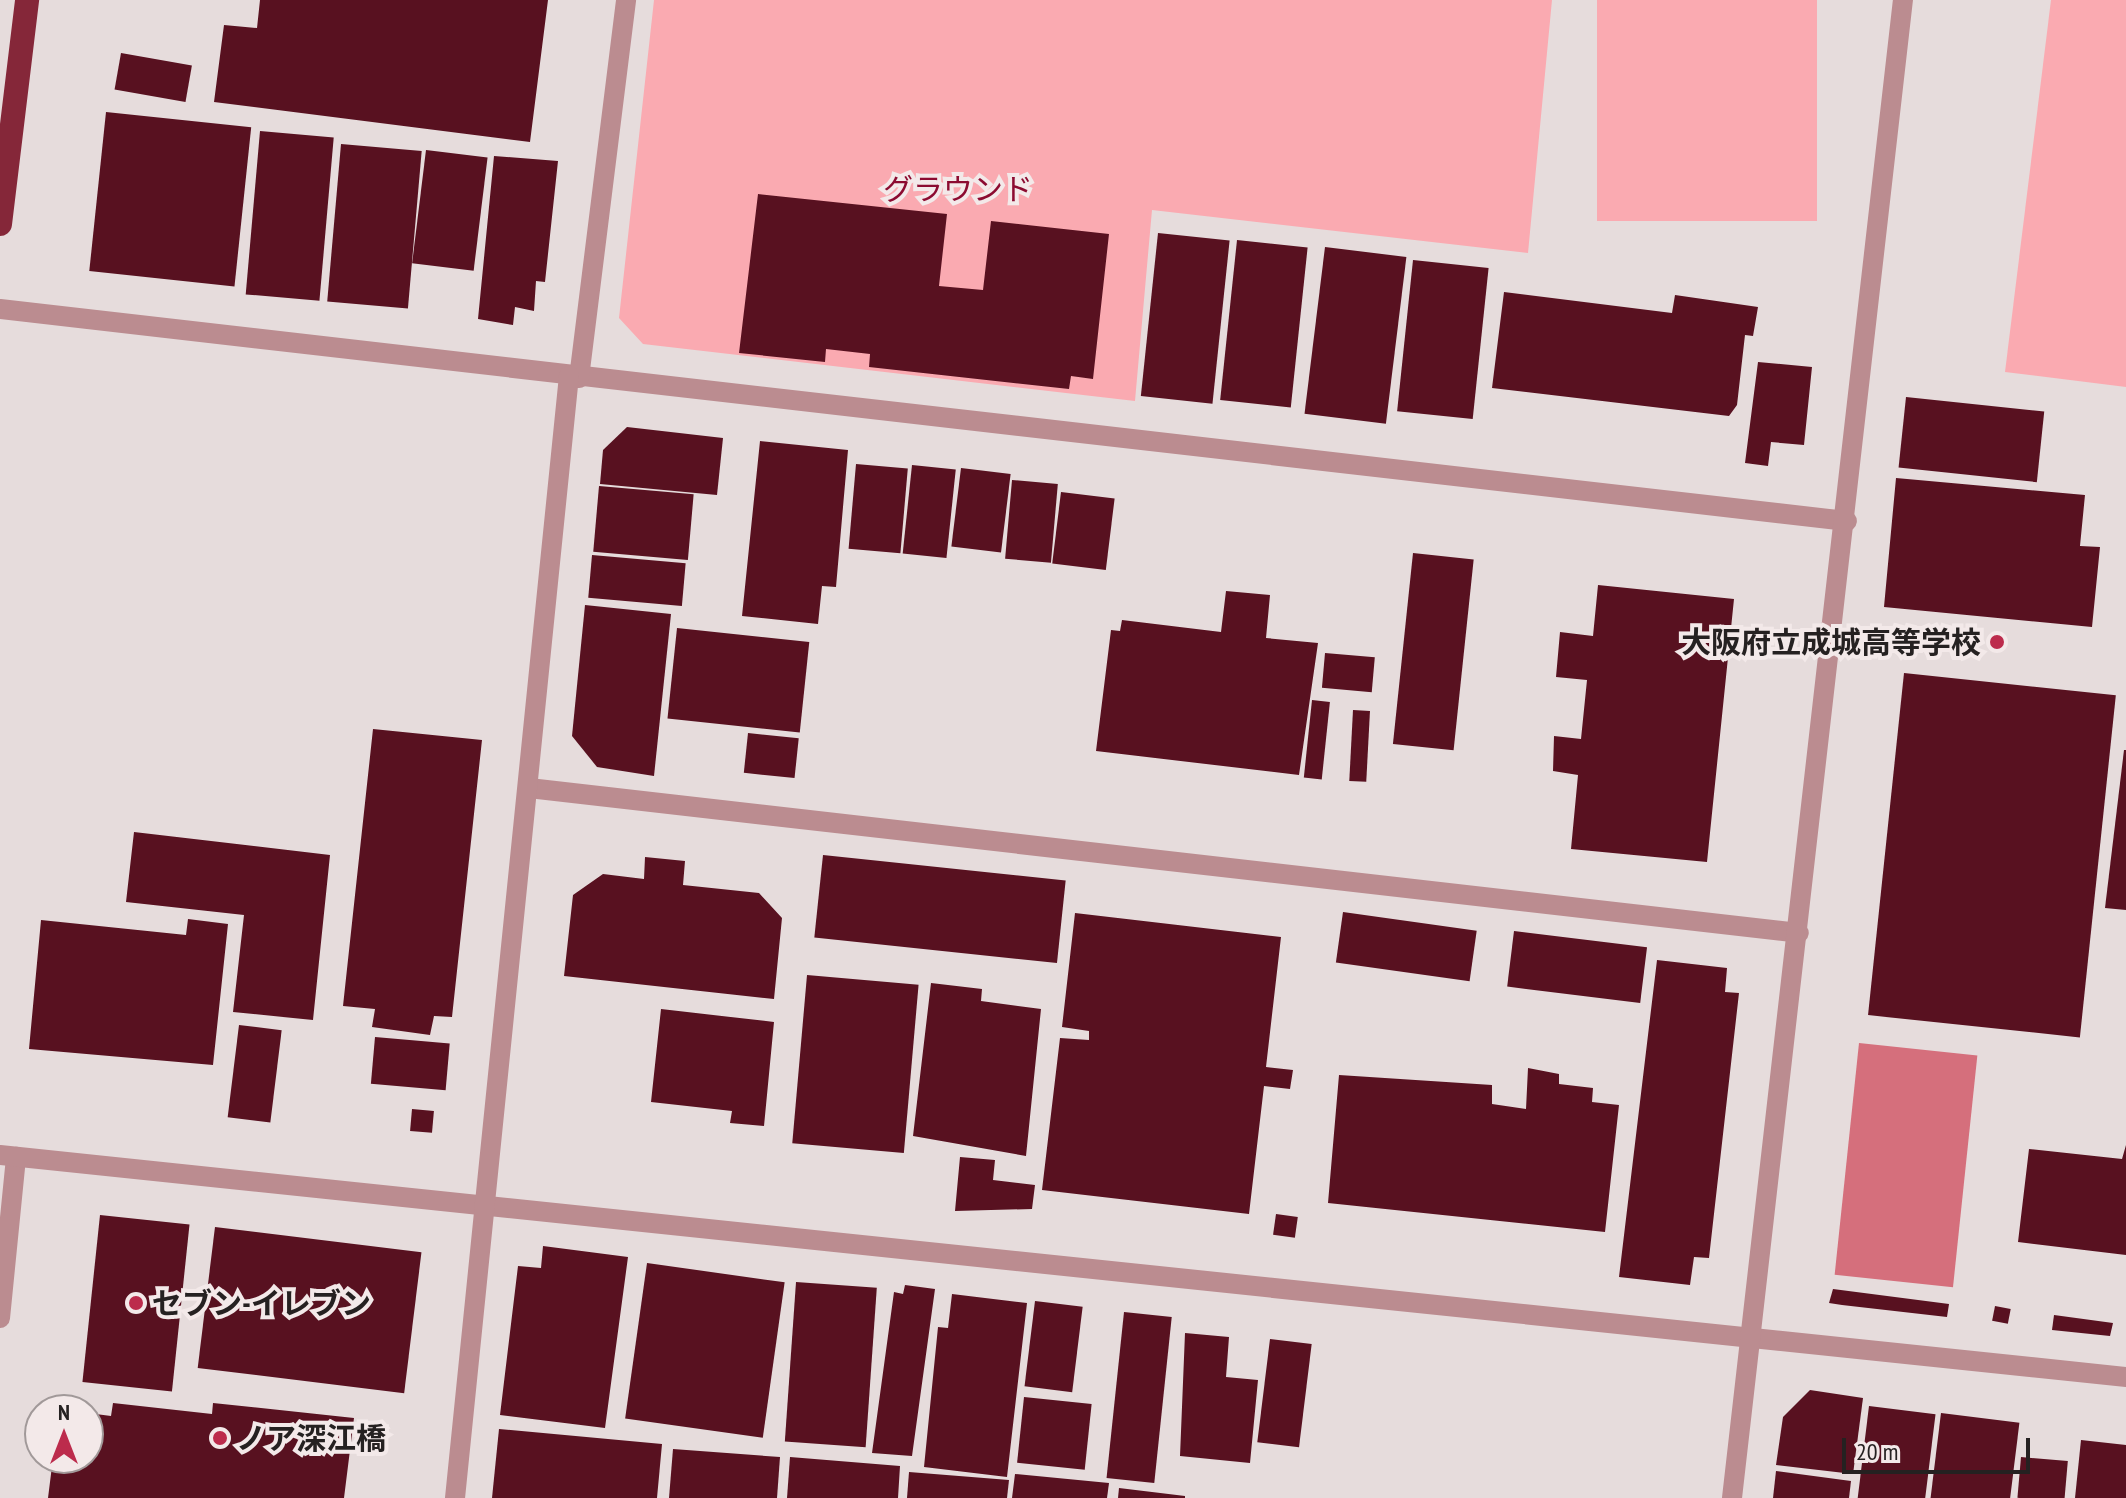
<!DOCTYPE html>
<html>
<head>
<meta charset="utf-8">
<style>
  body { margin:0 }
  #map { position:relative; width:2126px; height:1498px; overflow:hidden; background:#e6dcdc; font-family:"PT Sans Narrow","Noto Sans JP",sans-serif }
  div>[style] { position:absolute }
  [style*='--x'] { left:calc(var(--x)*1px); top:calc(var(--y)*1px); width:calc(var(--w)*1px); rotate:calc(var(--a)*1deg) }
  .green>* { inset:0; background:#faaab1; transform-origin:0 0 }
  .water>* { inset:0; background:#d56f7c; transform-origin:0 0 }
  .building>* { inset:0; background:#581120; transform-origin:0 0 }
  .lane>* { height:20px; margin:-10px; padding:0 10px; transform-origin:10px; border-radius:10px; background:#bb8c90 }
  .street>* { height:20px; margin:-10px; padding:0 10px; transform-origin:10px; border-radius:10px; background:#bb8c90 }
  .highway>* { height:24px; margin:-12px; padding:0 12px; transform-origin:12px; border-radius:12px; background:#852739 }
  .dots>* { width:22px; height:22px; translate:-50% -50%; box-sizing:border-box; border:4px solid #f3e9e9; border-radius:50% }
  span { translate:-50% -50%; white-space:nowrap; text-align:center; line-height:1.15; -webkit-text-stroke:8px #f3e9e9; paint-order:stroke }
  .park-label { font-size:30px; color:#8c0b31 }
  .poi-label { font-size:30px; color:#252121; font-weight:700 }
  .right { translate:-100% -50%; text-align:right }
  .left { translate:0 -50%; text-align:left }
  .north { position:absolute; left:24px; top:1394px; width:80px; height:80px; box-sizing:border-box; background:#f3e9e9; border:2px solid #a19999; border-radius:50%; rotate:0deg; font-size:22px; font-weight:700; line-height:32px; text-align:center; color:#252121 }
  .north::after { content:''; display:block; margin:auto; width:28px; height:36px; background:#bc2b4c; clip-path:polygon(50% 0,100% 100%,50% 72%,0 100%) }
  .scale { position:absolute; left:1842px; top:1438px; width:188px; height:36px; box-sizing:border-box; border:4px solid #252121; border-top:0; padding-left:10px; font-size:24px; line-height:28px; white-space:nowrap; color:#252121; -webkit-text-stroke:6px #f3e9e9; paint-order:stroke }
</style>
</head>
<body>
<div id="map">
  <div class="green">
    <i style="clip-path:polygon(654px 0,1552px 0,1528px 253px,1152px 210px,1135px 401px,643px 344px,619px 318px)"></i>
    <i style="left:1597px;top:0;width:220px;height:221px"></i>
    <i style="clip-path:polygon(2051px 0,2126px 0,2126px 387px,2005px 372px)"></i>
  </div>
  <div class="water">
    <i style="left:1859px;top:1043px;width:119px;height:233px;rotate:6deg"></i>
  </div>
  <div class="building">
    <i style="clip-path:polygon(260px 0,548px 0,530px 142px,214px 102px,224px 25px,257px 28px)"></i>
    <i style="left:121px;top:53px;width:72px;height:37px;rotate:10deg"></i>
    <i style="left:106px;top:112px;width:146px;height:160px;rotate:6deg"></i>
    <i style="left:260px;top:131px;width:74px;height:164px;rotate:5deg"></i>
    <i style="left:341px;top:144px;width:81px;height:158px;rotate:5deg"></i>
    <i style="left:426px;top:150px;width:62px;height:114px;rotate:7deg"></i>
    <i style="clip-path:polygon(494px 156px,558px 161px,545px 282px,536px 281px,534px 311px,515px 307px,513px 325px,478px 319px)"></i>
    <i style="clip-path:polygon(758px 194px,947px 214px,939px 286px,983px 290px,991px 221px,1109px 234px,1093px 379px,1071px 376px,1069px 389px,869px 367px,870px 354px,826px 349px,825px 362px,739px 353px)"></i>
    <i style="left:1158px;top:233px;width:72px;height:164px;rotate:6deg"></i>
    <i style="left:1237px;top:240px;width:71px;height:161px;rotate:6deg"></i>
    <i style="left:1325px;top:247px;width:82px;height:168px;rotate:7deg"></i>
    <i style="left:1413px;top:260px;width:76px;height:152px;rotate:6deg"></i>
    <i style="clip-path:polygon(1504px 292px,1672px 313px,1675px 295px,1758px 307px,1753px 336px,1745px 335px,1737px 405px,1729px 416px,1492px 388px)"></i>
    <i style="clip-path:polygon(1758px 362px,1812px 367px,1804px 445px,1771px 442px,1768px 466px,1745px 463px)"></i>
    <i style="left:1906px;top:397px;width:139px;height:71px;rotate:6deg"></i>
    <i style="clip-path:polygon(627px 427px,723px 438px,717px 495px,600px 484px,603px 450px)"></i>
    <i style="clip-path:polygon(760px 441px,848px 450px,836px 587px,822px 586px,818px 624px,742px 616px)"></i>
    <i style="left:856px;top:464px;width:52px;height:85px;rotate:5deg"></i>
    <i style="left:912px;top:465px;width:44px;height:89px;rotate:6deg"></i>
    <i style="left:961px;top:468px;width:50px;height:79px;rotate:7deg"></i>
    <i style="clip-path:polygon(1896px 478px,2085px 495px,2080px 546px,2100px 547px,2092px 627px,1884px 607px)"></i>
    <i style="left:1012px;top:480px;width:46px;height:79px;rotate:5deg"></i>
    <i style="left:599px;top:486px;width:95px;height:66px;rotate:5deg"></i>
    <i style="left:1061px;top:492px;width:54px;height:72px;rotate:7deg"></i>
    <i style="left:1413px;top:553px;width:61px;height:192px;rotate:6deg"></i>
    <i style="left:592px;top:555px;width:94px;height:43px;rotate:5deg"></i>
    <i style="clip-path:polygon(1598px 585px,1734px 599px,1707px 862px,1571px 849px,1578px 775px,1553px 771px,1554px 736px,1581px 739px,1587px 680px,1556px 677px,1560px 632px,1593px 636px)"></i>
    <i style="clip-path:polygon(1226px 591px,1270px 595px,1266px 638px,1318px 643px,1299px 775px,1096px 751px,1111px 630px,1120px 631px,1122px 620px,1221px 632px)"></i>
    <i style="clip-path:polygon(585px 605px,671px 614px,654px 776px,597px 767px,572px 736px)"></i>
    <i style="left:677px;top:628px;width:133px;height:91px;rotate:6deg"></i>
    <i style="left:1325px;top:653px;width:50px;height:35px;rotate:5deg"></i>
    <i style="left:1904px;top:673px;width:213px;height:344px;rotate:6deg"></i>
    <i style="left:1312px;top:700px;width:18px;height:78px;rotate:6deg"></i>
    <i style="left:1353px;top:710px;width:17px;height:71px;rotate:3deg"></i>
    <i style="clip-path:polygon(373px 729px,482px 740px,452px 1017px,434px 1016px,430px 1035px,372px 1027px,375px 1009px,343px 1006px)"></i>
    <i style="left:748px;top:733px;width:51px;height:40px;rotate:6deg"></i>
    <i style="clip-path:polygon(2124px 750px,2126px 750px,2126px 910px,2105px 908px)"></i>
    <i style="clip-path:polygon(134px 832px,330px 855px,313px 1020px,233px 1012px,244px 915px,126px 902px)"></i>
    <i style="left:823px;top:855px;width:244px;height:83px;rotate:6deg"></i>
    <i style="clip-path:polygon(645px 857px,685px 861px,683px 885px,759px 893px,782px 918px,774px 999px,564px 976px,573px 895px,603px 874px,644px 879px)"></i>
    <i style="left:1343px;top:912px;width:135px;height:51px;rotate:8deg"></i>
    <i style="clip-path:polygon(1075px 913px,1281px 937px,1266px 1067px,1293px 1070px,1290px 1089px,1264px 1086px,1249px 1214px,1042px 1190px,1060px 1038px,1089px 1040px,1089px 1031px,1062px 1027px)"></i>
    <i style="clip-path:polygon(188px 919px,228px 924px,213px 1065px,29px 1049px,41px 920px,186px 935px)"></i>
    <i style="left:1514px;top:931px;width:134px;height:56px;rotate:7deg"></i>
    <i style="clip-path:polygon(1657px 960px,1727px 968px,1725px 992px,1739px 993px,1709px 1258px,1694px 1257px,1690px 1285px,1619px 1277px)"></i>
    <i style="left:807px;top:975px;width:112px;height:169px;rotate:5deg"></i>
    <i style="clip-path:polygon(931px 983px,982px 989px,981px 1001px,1041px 1009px,1026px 1156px,913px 1136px)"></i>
    <i style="clip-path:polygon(661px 1009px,774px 1022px,764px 1126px,730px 1123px,732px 1111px,651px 1102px)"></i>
    <i style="left:239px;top:1025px;width:43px;height:93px;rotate:7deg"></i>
    <i style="left:375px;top:1037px;width:75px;height:47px;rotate:5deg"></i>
    <i style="clip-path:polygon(1528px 1068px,1559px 1074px,1559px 1084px,1593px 1088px,1592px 1102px,1619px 1105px,1605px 1232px,1328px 1203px,1339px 1075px,1492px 1085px,1492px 1104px,1526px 1109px)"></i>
    <i style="left:412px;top:1109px;width:22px;height:22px;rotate:5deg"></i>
    <i style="clip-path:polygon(2126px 1145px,2126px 1255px,2018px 1242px,2029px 1149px,2122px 1159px)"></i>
    <i style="clip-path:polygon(960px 1157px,995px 1160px,993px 1180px,1035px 1185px,1032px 1209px,955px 1211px)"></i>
    <i style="left:1276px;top:1214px;width:22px;height:21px;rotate:8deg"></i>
    <i style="left:100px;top:1215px;width:90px;height:168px;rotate:6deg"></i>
    <i style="left:215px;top:1227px;width:208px;height:142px;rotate:7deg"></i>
    <i style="clip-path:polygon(543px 1246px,628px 1257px,605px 1428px,500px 1415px,518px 1266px,541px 1268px)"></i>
    <i style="left:647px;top:1263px;width:139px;height:157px;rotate:8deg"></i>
    <i style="left:796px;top:1282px;width:81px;height:160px;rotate:4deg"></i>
    <i style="clip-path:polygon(905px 1285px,935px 1289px,912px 1456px,872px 1453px,894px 1292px,903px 1294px)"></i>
    <i style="clip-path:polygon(1833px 1289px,1949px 1304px,1947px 1317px,1842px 1305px,1829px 1303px)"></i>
    <i style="clip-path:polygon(952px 1294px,1027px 1303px,1007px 1477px,924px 1467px,938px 1327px,948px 1328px)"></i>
    <i style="left:1035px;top:1301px;width:48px;height:86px;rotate:7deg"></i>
    <i style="left:1995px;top:1306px;width:16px;height:15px;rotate:11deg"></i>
    <i style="left:1124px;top:1312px;width:48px;height:167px;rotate:6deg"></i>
    <i style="clip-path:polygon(2054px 1315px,2113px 1323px,2110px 1336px,2052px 1330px)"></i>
    <i style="clip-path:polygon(1185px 1333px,1229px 1337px,1226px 1377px,1258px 1380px,1250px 1463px,1180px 1456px)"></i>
    <i style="left:1270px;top:1339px;width:42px;height:104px;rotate:7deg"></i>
    <i style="clip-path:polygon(1810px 1390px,1863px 1398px,1853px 1474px,1776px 1465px,1783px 1417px)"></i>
    <i style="left:1024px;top:1397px;width:68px;height:66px;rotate:6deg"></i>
    <i style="clip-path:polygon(113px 1403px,212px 1414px,213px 1403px,354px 1418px,344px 1498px,48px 1498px,53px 1458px,88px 1458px,88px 1413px,111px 1416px)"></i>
    <i style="left:1869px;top:1406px;width:67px;height:93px;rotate:7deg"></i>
    <i style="left:1941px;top:1413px;width:79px;height:86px;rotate:7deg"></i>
    <i style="clip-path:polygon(499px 1429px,662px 1444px,657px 1498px,492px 1498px)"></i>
    <i style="clip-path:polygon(2081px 1440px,2126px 1445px,2126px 1498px,2075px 1498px)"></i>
    <i style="clip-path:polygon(673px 1449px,780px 1457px,777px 1498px,669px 1498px)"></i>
    <i style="clip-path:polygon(790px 1457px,900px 1466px,898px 1498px,787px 1498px)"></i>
    <i style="left:2021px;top:1457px;width:47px;height:41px;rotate:5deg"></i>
    <i style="clip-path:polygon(1776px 1471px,1851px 1481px,1849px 1498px,1773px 1498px)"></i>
    <i style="clip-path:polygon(909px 1472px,1009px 1480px,1007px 1498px,907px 1498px)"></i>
    <i style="clip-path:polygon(1015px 1474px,1109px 1483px,1107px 1498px,1012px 1498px)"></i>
    <i style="clip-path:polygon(1119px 1488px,1185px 1496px,1185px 1498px,1118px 1498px)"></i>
  </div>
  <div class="lane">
    <i style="--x:0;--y:1318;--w:162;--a:-84.3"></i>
  </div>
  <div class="street">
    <i style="--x:0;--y:309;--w:1859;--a:6.55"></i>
    <i style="--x:579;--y:378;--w:381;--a:-82.9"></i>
    <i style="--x:529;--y:788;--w:1278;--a:6.51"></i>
    <i style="--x:0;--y:1155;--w:2138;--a:5.96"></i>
    <i style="--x:455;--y:1498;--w:1128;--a:-84.2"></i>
    <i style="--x:1732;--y:1498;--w:1508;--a:-83.49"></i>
  </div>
  <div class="highway">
    <i style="--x:0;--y:224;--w:226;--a:-83.1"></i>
  </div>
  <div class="dots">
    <i style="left:1997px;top:642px;background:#bc2b4c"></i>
    <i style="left:136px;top:1303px;background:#bc2b4c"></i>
    <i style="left:220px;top:1438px;background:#bc2b4c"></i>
  </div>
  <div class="park-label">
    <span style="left:958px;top:189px">グラウンド</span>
  </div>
  <div class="poi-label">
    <span class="right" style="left:1981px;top:642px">大阪府立成城高等学校</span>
    <span class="left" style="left:152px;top:1303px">セブン-イレブン</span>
    <span class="left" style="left:236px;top:1438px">ノア深江橋</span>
  </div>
  <div class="north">N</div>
  <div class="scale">20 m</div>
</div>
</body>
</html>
